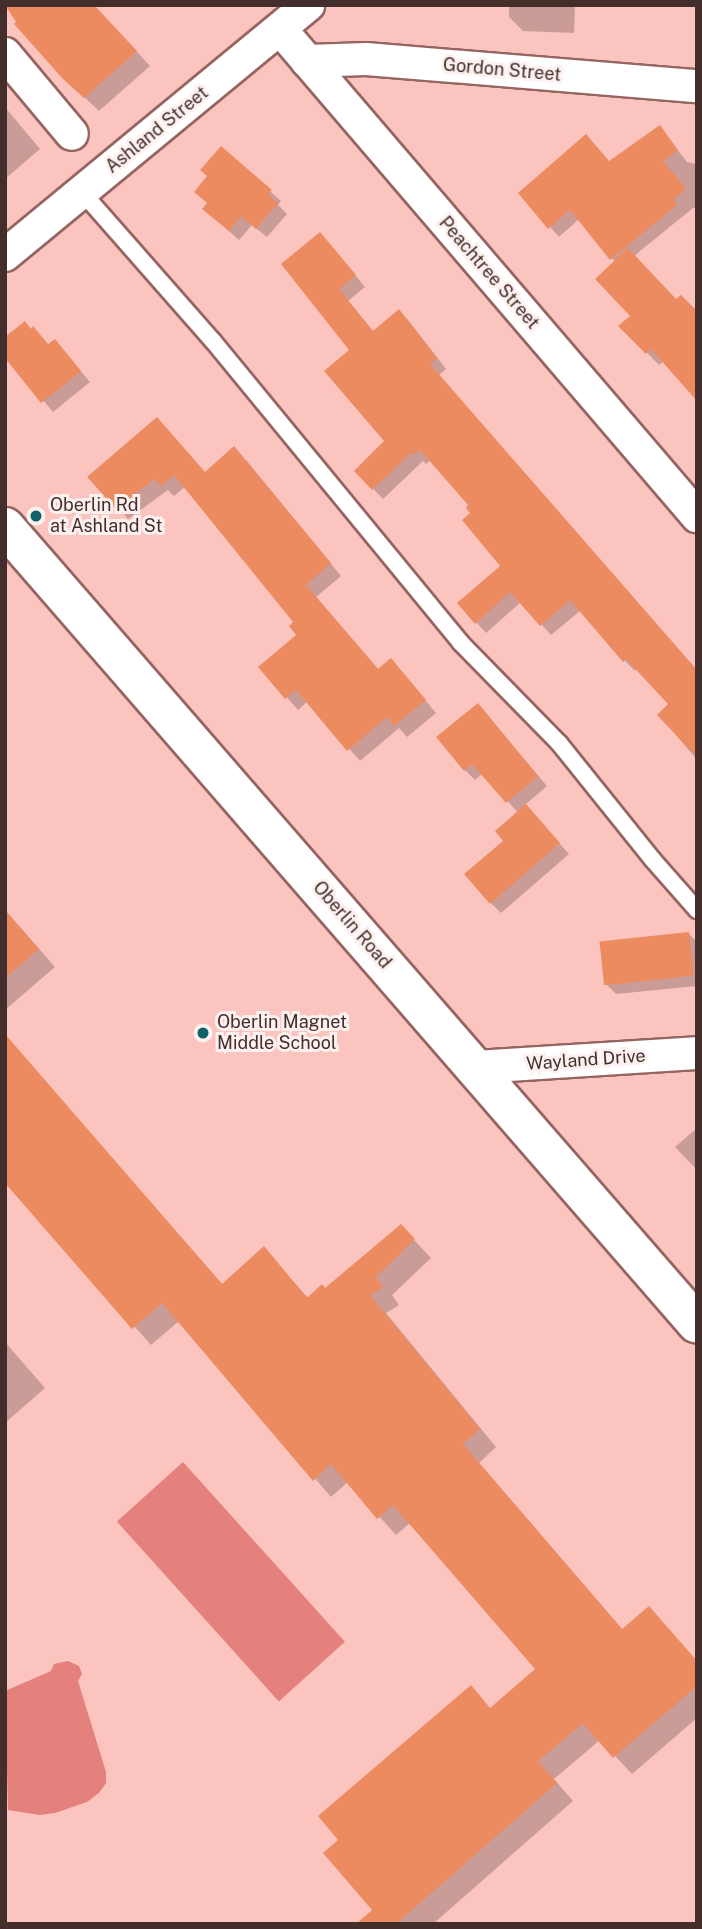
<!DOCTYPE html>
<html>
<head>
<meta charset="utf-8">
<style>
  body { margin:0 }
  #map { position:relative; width:702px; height:1929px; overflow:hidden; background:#fcc4bf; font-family:"Public Sans",sans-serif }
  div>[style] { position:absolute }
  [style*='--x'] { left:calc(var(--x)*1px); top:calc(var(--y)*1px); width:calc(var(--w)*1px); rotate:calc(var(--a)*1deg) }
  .green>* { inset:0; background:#e4817c; transform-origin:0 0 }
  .shadow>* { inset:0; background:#0003 }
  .building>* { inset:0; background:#ed8b60; transform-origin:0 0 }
  .roads { filter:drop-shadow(2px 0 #966561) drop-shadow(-2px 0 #966561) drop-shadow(0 2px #966561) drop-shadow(0 -2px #966561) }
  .lane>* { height:16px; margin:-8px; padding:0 8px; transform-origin:8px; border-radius:8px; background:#fff }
  .street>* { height:32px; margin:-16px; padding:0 16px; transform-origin:16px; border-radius:16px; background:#fff }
  .secondary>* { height:38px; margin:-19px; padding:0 19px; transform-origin:19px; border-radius:19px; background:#fff }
  .dots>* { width:19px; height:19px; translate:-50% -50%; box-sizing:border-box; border:4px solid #fdf1f0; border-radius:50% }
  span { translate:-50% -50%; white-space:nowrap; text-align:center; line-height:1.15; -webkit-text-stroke:6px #fdf1f0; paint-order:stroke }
  .street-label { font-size:18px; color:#432e2c }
  .poi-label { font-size:18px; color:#432e2c }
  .left { translate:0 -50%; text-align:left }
  .frame { position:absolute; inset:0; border:7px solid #432e2c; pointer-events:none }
</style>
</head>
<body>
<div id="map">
  <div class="green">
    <i style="left:183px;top:1462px;width:242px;height:89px;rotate:48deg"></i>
    <i style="clip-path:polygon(68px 1661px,79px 1666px,82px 1674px,78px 1681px,106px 1772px,106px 1783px,99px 1793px,87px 1802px,55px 1813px,40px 1815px,8px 1810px,5px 1691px,51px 1671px,54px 1664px)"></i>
  </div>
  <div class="shadow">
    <i style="clip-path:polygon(5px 5px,94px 5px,150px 66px,99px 111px,64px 78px)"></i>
    <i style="clip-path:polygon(509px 5px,575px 5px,574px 33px,523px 31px,509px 17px)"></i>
    <i style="clip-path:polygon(628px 5px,687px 5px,687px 7px,629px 6px)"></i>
    <i style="clip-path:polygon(5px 107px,40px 149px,5px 179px)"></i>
    <i style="clip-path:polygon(660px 127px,687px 162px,697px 164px,697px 208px,693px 208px,634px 256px,664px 361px,659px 365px,621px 326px,632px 316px,615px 262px,579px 219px,559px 237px,520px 193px,609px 163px)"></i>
    <i style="clip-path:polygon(221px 148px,281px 201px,278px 205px,287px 214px,267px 237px,252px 225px,239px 240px,214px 218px,208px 204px,209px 176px)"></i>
    <i style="clip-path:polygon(330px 244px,365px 287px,348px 301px,374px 332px,399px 311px,409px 321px,446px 369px,439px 375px,697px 672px,697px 760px,659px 715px,671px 704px,637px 669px,635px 671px,625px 661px,581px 610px,551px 635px,521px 602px,486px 633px,476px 622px,502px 566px,472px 514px,471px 505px,430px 460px,426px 464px,423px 461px,383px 499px,356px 471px,387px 441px,352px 350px,284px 265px)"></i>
    <i style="clip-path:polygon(55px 341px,90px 382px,53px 412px,5px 355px,49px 346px)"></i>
    <i style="clip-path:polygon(246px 460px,341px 576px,316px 597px,379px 670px,402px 672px,436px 713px,407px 737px,399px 728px,360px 761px,308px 701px,298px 710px,260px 667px,298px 635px,295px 623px,186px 486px,174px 496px,168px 490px,128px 519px,90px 477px,205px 474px)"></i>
    <i style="clip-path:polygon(487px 715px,547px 786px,525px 805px,569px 854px,501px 913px,491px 903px,506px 841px,518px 813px,483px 773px,475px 780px,465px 770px)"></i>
    <i style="clip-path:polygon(5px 910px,55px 967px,5px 1010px)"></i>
    <i style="clip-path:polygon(689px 934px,697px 942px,697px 986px,616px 994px,606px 984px)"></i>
    <i style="clip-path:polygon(11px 1043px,223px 1285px,264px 1248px,309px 1299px,325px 1290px,401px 1226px,431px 1258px,392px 1295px,399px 1305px,386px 1313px,496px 1447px,479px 1463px,623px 1630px,649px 1608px,697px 1661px,697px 1718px,632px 1774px,600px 1740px,554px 1779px,573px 1801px,433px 1924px,359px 1924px,375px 1910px,341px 1840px,471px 1688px,491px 1709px,538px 1669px,411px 1522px,396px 1535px,348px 1482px,331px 1497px,179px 1321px,151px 1345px,5px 1180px)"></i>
    <i style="clip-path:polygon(697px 1128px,697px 1170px,675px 1147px)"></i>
    <i style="clip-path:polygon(5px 1342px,45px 1388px,5px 1423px)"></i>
  </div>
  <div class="building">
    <i style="clip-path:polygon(5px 5px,94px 5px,137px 51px,84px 98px,63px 79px,14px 24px,16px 22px)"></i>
    <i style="clip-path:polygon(660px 125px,678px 150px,663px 161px,686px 189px,673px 200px,677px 205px,610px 260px,570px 210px,548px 229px,518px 193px,586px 134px,609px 161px)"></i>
    <i style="clip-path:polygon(221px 146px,272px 190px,268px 194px,278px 203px,256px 229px,241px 216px,229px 231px,202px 209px,207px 203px,194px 192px,207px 176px,200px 170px)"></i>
    <i style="clip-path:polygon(320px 232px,356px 275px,339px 289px,373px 331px,399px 309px,437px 358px,430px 364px,697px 670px,697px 757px,657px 715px,668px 704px,626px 659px,623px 662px,570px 600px,540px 626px,510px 592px,475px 624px,457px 603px,500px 566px,462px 520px,470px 513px,466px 508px,468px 505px,420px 450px,414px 455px,412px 452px,372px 490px,354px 471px,384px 441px,324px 371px,349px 350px,281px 264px)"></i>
    <i style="clip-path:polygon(628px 248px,676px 299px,681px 295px,697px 311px,697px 401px,651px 349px,646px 354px,618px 326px,630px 316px,595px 279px)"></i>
    <i style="clip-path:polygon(25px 321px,31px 329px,33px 326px,48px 344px,55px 339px,81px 371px,41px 403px,5px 358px,5px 337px)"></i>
    <i style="clip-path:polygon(157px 417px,205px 472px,234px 446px,331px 563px,306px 585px,378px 669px,391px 658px,426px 700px,394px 726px,387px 717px,347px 751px,296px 690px,285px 699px,258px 667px,296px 635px,289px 626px,293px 622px,174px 475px,161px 486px,155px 479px,115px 508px,87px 477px)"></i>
    <i style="clip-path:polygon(478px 703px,538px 776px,506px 803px,472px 764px,464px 771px,436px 737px)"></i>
    <i style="clip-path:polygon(526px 804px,560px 843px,490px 904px,464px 874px,503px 841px,495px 831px)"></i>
    <i style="clip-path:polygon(5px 910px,39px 949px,5px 978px)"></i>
    <i style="left:689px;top:932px;width:44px;height:90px;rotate:84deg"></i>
    <i style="clip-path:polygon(5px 1034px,222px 1284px,264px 1246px,307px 1298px,322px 1284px,325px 1288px,401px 1224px,415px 1239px,376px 1277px,383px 1287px,370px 1295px,480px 1429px,463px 1444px,622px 1629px,649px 1606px,697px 1661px,697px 1686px,613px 1758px,583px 1723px,538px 1761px,557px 1783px,396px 1924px,356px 1924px,372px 1910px,323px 1853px,338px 1840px,318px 1816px,471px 1685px,490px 1708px,535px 1669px,393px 1505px,377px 1519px,331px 1464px,313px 1481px,162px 1303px,132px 1329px,5px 1183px)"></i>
  </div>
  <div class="roads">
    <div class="lane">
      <i style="--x:82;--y:192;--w:198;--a:48.7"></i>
      <i style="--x:213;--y:341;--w:391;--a:50.6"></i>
      <i style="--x:461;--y:643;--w:140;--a:45.6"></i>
      <i style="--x:559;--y:743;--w:150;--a:51.2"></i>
      <i style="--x:653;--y:860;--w:67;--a:48.7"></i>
    </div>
    <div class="street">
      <i style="--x:281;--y:30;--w:640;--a:49.44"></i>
      <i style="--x:5;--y:54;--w:104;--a:50.1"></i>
      <i style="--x:307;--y:61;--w:59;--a:-1.9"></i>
      <i style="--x:366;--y:59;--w:332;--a:4.7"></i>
      <i style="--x:5;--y:255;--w:393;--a:-39.5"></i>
      <i style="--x:476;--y:1067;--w:221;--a:-3.6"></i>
    </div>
    <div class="secondary">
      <i style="--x:5;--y:527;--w:1055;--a:49.03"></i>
    </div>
  </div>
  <div class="dots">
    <i style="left:36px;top:516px;background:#106168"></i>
    <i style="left:203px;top:1033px;background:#106168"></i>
  </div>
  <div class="street-label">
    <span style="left:502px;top:70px;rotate:5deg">Gordon Street</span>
    <span style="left:157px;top:130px;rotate:-39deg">Ashland Street</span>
    <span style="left:489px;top:273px;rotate:49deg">Peachtree Street</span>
    <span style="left:352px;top:925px;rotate:49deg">Oberlin Road</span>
    <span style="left:586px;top:1060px;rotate:-4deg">Wayland Drive</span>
  </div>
  <div class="poi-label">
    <span class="left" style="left:50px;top:516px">Oberlin Rd<br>at Ashland St</span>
    <span class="left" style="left:217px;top:1033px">Oberlin Magnet<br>Middle School</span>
  </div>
  <div class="frame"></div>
</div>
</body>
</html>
